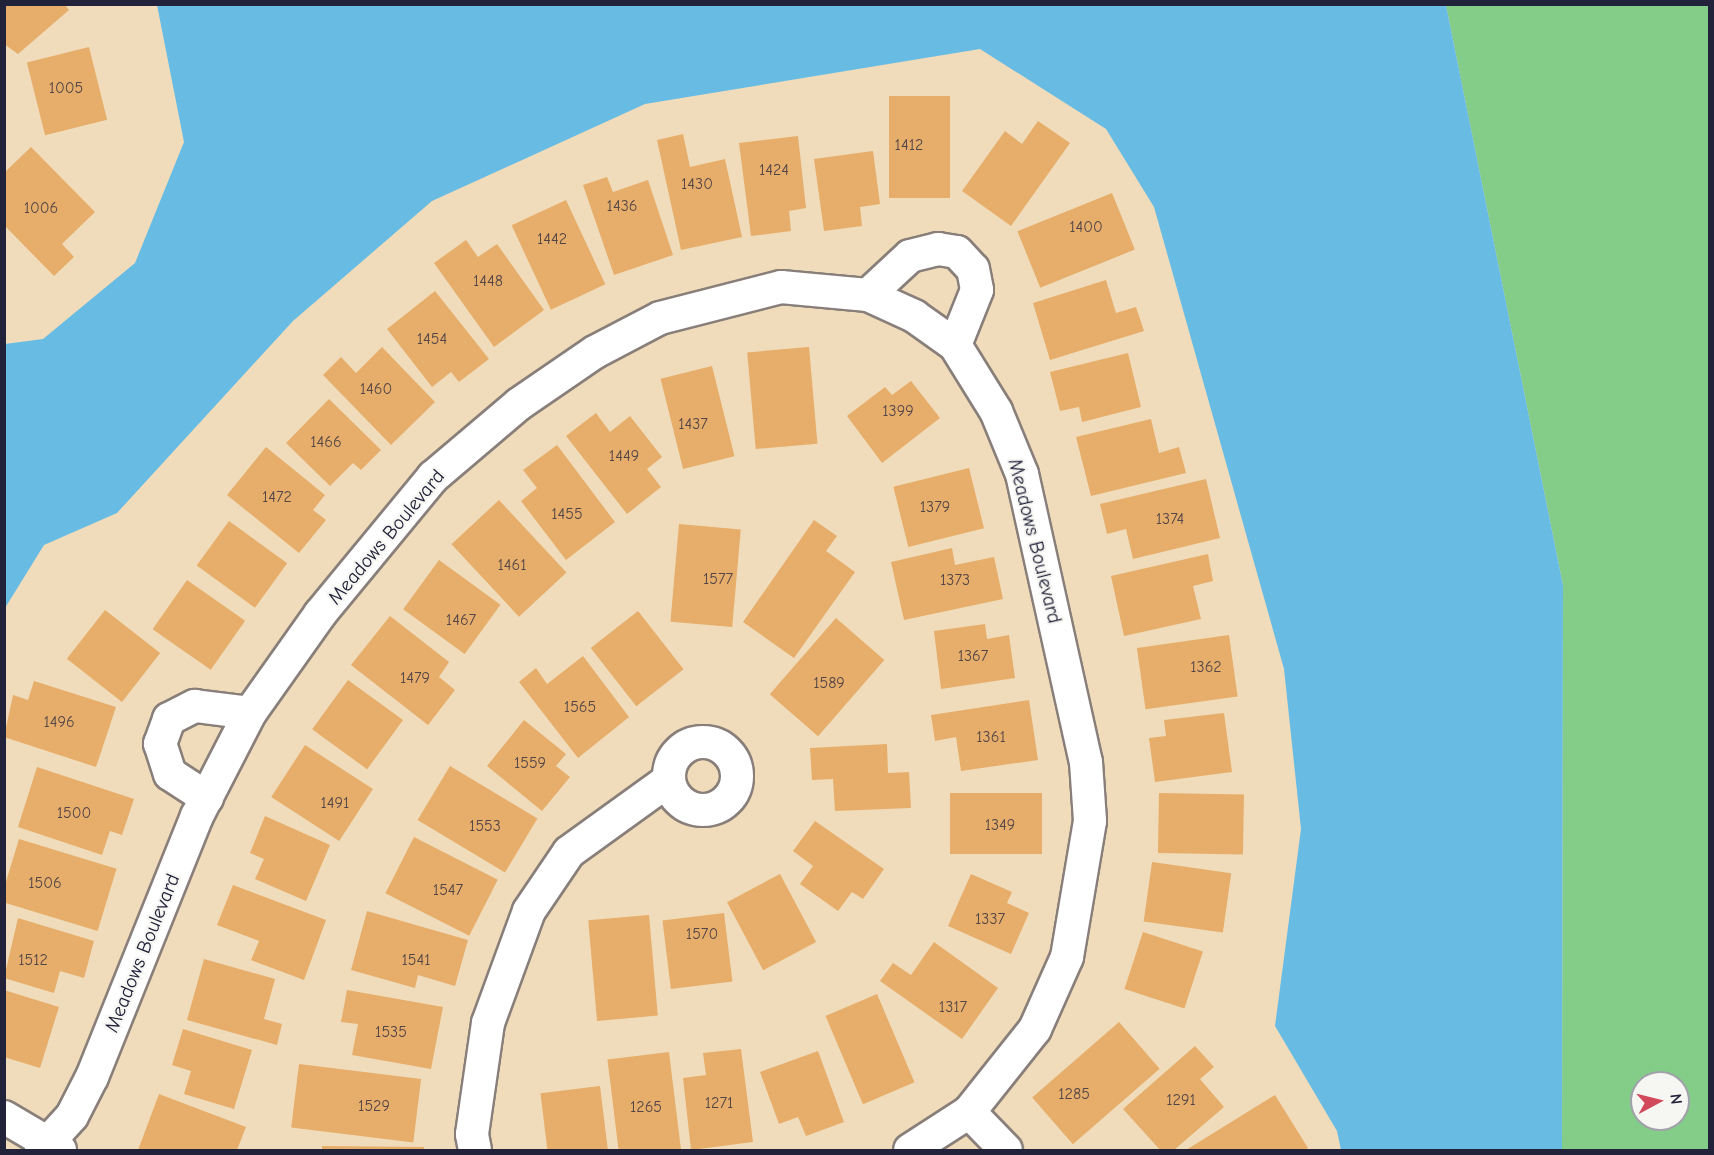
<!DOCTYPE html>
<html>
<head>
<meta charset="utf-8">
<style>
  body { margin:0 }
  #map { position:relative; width:1714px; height:1155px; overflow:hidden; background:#f0dcba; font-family:"Comic Neue",sans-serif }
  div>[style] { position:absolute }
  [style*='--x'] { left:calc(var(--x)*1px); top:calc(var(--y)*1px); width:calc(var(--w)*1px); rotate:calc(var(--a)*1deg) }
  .green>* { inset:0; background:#84cd89 }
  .water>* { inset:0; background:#68bce4 }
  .building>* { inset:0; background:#e6ae6a; transform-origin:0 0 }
  .roads { filter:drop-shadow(2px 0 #897f7a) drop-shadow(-2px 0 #897f7a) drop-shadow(0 2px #897f7a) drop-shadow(0 -2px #897f7a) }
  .minor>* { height:32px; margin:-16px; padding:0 16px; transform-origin:16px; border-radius:16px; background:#fff }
  .minor>.ring { margin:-16px; padding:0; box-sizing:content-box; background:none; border:32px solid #fff; border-radius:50% }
  span { translate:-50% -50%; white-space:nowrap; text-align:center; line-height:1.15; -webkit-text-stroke:4.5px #f6f6f2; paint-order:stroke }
  .number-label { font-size:16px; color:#534547 }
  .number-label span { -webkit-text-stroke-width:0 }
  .street-label { font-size:20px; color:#22223b }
  .frame { position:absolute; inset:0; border:6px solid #22223b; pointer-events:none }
  .north { position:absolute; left:1630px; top:1071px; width:60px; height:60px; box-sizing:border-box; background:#f6f6f2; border:2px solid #a1a1a9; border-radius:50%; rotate:83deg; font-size:16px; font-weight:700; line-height:24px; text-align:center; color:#22223b }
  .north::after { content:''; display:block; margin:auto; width:21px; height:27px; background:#d1495b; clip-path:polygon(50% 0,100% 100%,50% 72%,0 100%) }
</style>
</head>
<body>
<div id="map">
  <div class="green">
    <i style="clip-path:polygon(evenodd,1446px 5px,1709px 5px,1709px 1150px,1562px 1150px,1563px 585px,1446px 5px,1642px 1083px,1678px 1083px,1678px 1119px,1642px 1119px,1642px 1083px)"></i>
  </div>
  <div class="water">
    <i style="clip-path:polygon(157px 5px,1446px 5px,1563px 585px,1562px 1150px,1341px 1150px,1337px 1131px,1275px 1026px,1301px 829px,1284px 669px,1154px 207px,1106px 129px,980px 49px,645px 104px,432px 201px,293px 321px,117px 513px,44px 545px,5px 608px,5px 344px,43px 339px,135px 263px,184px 142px)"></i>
  </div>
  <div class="building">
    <i style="clip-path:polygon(4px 4px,64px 4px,69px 10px,18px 54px,4px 44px)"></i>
    <i style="left:89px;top:47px;width:75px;height:64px;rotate:76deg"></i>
    <i style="left:889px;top:96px;width:61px;height:102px"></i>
    <i style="clip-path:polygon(1038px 121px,1070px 143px,1011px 226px,962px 191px,1005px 131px,1022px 144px)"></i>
    <i style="clip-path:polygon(683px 134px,690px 167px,725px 159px,742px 237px,681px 250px,657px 140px)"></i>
    <i style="clip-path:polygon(798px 136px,806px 208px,789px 211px,791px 231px,751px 236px,739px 143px)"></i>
    <i style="clip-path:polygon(31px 147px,95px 212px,62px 244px,74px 257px,54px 276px,4px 225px,4px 173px)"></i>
    <i style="clip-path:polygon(873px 151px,880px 204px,860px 207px,862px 226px,824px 231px,814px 159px)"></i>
    <i style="clip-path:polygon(607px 177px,613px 192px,648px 180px,673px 255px,614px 275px,583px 185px)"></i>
    <i style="left:1112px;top:193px;width:61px;height:102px;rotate:68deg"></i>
    <i style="left:566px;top:200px;width:93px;height:60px;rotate:65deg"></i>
    <i style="clip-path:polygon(466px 240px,478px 257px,497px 244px,544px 310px,494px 347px,434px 263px)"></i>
    <i style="clip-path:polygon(1106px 280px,1116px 313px,1136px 307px,1144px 331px,1050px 360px,1033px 303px)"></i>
    <i style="clip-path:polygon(435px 291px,489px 359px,459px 382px,451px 372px,432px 387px,387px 329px)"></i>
    <i style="clip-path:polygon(382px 347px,435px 402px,391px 445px,323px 375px,341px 357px,356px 373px)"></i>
    <i style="left:809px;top:347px;width:97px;height:62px;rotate:85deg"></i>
    <i style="clip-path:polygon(1128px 353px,1141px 407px,1082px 422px,1079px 407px,1060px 411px,1050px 372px)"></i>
    <i style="left:712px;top:366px;width:93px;height:53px;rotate:76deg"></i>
    <i style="clip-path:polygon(911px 381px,940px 418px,882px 463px,847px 416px,885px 387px,892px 395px)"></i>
    <i style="clip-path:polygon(329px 399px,381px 450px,361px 470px,353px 463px,330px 486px,286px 443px)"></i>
    <i style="clip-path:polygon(596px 413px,610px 432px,630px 416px,662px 457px,647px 469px,661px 487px,627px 514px,566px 436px)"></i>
    <i style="clip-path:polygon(1151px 419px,1159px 453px,1179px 447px,1186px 473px,1091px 496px,1076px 437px)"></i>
    <i style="clip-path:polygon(557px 445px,615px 522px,566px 560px,521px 501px,537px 488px,523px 470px)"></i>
    <i style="clip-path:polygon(266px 447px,325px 495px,313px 510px,326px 520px,299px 553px,227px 495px)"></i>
    <i style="left:969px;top:468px;width:62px;height:78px;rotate:76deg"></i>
    <i style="clip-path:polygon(1206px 479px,1220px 538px,1133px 559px,1126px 529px,1107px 534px,1100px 504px)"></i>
    <i style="left:499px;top:500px;width:99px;height:65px;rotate:47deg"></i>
    <i style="clip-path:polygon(814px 520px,837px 536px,826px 551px,855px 572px,794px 658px,743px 622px)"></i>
    <i style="left:229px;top:521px;width:72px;height:55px;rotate:36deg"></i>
    <i style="left:679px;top:524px;width:62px;height:98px;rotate:5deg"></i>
    <i style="clip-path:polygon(952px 548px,955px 565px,994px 557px,1003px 599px,904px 620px,891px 562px)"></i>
    <i style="clip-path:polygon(1208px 554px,1213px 581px,1193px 586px,1201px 619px,1124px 636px,1111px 576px)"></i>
    <i style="left:439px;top:560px;width:76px;height:61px;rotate:36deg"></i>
    <i style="left:187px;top:580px;width:71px;height:60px;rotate:35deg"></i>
    <i style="left:105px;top:610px;width:70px;height:62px;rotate:38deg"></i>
    <i style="left:638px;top:611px;width:74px;height:60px;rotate:52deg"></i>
    <i style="clip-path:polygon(390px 616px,449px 662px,439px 677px,455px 690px,428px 725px,351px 665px)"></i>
    <i style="left:836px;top:618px;width:64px;height:101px;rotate:41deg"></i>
    <i style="clip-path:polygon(985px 624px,987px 639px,1009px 635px,1015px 678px,941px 689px,934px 631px)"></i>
    <i style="left:1229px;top:635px;width:62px;height:93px;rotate:82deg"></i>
    <i style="clip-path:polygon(583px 656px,629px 717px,578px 758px,519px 682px,536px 668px,547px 684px)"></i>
    <i style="left:348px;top:680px;width:68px;height:61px;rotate:36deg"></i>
    <i style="clip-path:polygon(34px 681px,116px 707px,96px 767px,4px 737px,13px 695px,28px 700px)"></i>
    <i style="clip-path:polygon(1029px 700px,1038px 760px,961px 771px,956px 737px,935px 741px,931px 715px)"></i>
    <i style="clip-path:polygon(1224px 713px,1232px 772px,1155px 782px,1149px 738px,1166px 736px,1164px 720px)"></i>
    <i style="clip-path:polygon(524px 720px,566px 754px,556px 766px,570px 777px,542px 811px,487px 766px)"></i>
    <i style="clip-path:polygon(887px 744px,888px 773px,909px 772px,911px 808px,835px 811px,833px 779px,812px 780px,810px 748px)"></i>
    <i style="left:305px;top:745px;width:81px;height:62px;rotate:33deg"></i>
    <i style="left:450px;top:766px;width:102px;height:63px;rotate:31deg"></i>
    <i style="clip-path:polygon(37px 767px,134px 799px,122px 835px,110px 831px,102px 855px,18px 827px)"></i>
    <i style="left:950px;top:793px;width:92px;height:61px"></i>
    <i style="left:1159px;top:793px;width:85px;height:60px;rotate:1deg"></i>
    <i style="clip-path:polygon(265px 816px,330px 845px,306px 901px,255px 879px,264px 859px,250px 853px)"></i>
    <i style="clip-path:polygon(815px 821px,884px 869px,863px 899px,852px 892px,838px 911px,800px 884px,813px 866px,793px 851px)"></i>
    <i style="left:414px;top:837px;width:94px;height:63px;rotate:27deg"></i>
    <i style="left:19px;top:839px;width:102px;height:65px;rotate:17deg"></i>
    <i style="left:1152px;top:862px;width:80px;height:60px;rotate:8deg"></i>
    <i style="left:780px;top:874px;width:77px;height:60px;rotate:62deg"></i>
    <i style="clip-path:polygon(971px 874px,1012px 892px,1007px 903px,1029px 913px,1011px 954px,948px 926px)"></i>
    <i style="clip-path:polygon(233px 885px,326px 920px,304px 980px,251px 960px,259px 941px,217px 925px)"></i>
    <i style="clip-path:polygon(367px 911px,468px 940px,455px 986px,418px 975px,415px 988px,351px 970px)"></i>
    <i style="left:724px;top:913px;width:69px;height:62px;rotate:83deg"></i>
    <i style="left:649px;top:915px;width:101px;height:61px;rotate:85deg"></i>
    <i style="clip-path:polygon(18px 918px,94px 941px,84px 978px,60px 971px,54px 993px,4px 978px)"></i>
    <i style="left:1143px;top:932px;width:63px;height:60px;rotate:18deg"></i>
    <i style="clip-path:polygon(934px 942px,998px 988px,962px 1039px,880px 981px,893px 963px,911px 975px)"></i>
    <i style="clip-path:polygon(204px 959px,275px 979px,264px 1019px,282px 1024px,277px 1045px,187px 1020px)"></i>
    <i style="clip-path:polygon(4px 990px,59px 1007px,40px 1068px,4px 1057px)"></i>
    <i style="clip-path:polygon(347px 990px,443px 1007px,431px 1069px,352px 1055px,358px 1024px,341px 1022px)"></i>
    <i style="left:877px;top:994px;width:96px;height:56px;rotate:67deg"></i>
    <i style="left:1119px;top:1022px;width:62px;height:115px;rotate:49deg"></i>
    <i style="clip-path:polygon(183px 1029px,252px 1050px,234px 1109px,184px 1094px,191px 1071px,172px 1065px)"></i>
    <i style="clip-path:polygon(1195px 1046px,1214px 1067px,1200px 1079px,1224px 1107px,1174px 1150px,1160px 1150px,1123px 1109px)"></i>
    <i style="clip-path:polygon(741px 1049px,753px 1142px,691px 1150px,683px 1078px,706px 1075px,703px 1053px)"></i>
    <i style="clip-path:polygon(818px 1051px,844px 1122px,806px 1136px,798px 1117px,779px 1124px,760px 1072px)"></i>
    <i style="left:669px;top:1052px;width:99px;height:62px;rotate:83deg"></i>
    <i style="left:299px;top:1064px;width:123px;height:64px;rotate:7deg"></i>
    <i style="left:600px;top:1086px;width:64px;height:60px;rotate:83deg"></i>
    <i style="clip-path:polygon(159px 1094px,246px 1127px,237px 1150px,138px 1150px)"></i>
    <i style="clip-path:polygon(1275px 1095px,1308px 1148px,1304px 1150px,1186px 1150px)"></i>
    <i style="clip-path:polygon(322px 1146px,424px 1147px,424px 1150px,322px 1150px)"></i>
  </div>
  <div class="roads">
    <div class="minor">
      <i style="--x:868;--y:295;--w:57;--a:-42.9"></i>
      <i style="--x:910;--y:256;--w:29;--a:-14"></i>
      <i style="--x:938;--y:249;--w:19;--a:9"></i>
      <i style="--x:957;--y:252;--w:23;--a:47"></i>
      <i style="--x:973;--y:269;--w:21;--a:79"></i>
      <i style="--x:977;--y:290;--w:59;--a:111.8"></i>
      <i class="ring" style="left:669px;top:742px;width:36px;height:36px"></i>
      <i style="--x:207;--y:798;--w:44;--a:-147"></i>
      <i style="--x:170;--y:774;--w:32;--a:-108"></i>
      <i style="--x:160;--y:744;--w:27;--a:-70"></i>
      <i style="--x:169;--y:719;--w:29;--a:-27"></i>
      <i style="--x:195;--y:706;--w:55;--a:7.3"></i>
      <i style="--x:969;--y:1112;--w:53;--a:45.8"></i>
      <i style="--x:4;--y:1117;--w:65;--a:30.5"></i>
      <i style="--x:41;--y:1150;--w:46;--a:-47.6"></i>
      <i style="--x:72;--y:1116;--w:44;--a:-62.9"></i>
      <i style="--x:92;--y:1077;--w:281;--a:-68.1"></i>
      <i style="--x:197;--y:816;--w:116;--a:-62.8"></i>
      <i style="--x:250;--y:713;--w:121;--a:-54.7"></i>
      <i style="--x:320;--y:614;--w:178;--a:-50.5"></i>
      <i style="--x:433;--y:477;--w:113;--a:-40.3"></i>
      <i style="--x:519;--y:404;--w:92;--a:-34.4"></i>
      <i style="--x:595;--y:352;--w:73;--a:-27.6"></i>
      <i style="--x:660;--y:318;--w:125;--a:-14.4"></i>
      <i style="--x:781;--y:287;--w:87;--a:5.3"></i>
      <i style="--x:868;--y:295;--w:51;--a:24.5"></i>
      <i style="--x:914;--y:316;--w:50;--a:35.3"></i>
      <i style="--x:955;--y:345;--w:78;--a:58.2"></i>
      <i style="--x:996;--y:411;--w:68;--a:67.6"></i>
      <i style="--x:1022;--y:474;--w:295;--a:77.5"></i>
      <i style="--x:1086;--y:762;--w:59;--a:86.1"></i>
      <i style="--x:1090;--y:821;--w:138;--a:99.6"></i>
      <i style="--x:1067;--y:957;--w:79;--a:114"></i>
      <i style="--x:1035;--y:1029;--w:106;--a:128.5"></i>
      <i style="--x:969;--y:1112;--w:70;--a:147.2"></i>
      <i style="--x:475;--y:1150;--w:16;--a:-101"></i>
      <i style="--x:472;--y:1134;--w:112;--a:-81.8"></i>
      <i style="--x:488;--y:1023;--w:119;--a:-69.9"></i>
      <i style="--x:529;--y:911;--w:71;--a:-55.9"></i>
      <i style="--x:569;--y:852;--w:123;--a:-35.8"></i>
    </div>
  </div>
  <div class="number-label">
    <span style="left:66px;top:88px">1005</span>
    <span style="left:909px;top:145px">1412</span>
    <span style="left:774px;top:170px">1424</span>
    <span style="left:697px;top:184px">1430</span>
    <span style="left:622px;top:206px">1436</span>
    <span style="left:41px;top:208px">1006</span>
    <span style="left:1086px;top:227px">1400</span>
    <span style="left:552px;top:239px">1442</span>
    <span style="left:488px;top:281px">1448</span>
    <span style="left:432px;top:339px">1454</span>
    <span style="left:376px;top:389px">1460</span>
    <span style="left:898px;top:411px">1399</span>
    <span style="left:693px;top:424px">1437</span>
    <span style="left:326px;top:442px">1466</span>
    <span style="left:624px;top:456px">1449</span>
    <span style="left:277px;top:497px">1472</span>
    <span style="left:935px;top:507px">1379</span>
    <span style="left:567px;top:514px">1455</span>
    <span style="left:1170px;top:519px">1374</span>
    <span style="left:512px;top:565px">1461</span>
    <span style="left:718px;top:579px">1577</span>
    <span style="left:955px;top:580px">1373</span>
    <span style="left:461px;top:620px">1467</span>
    <span style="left:973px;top:656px">1367</span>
    <span style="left:1206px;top:667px">1362</span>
    <span style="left:415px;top:678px">1479</span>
    <span style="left:829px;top:683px">1589</span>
    <span style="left:580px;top:707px">1565</span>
    <span style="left:59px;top:722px">1496</span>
    <span style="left:991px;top:737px">1361</span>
    <span style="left:530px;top:763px">1559</span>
    <span style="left:335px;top:803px">1491</span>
    <span style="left:74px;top:813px">1500</span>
    <span style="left:1000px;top:825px">1349</span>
    <span style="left:485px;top:826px">1553</span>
    <span style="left:45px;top:883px">1506</span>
    <span style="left:448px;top:890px">1547</span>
    <span style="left:990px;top:919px">1337</span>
    <span style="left:702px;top:934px">1570</span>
    <span style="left:33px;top:960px">1512</span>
    <span style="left:416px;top:960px">1541</span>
    <span style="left:953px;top:1007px">1317</span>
    <span style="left:391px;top:1032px">1535</span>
    <span style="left:1074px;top:1094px">1285</span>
    <span style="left:1181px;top:1100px">1291</span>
    <span style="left:719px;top:1103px">1271</span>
    <span style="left:374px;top:1106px">1529</span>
    <span style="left:646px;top:1107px">1265</span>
  </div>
  <div class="street-label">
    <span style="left:386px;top:537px;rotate:-50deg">Meadows Boulevard</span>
    <span style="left:1035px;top:541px;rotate:76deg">Meadows Boulevard</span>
    <span style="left:142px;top:953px;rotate:-68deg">Meadows Boulevard</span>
  </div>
  <div class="frame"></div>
  <div class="north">N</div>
</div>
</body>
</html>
